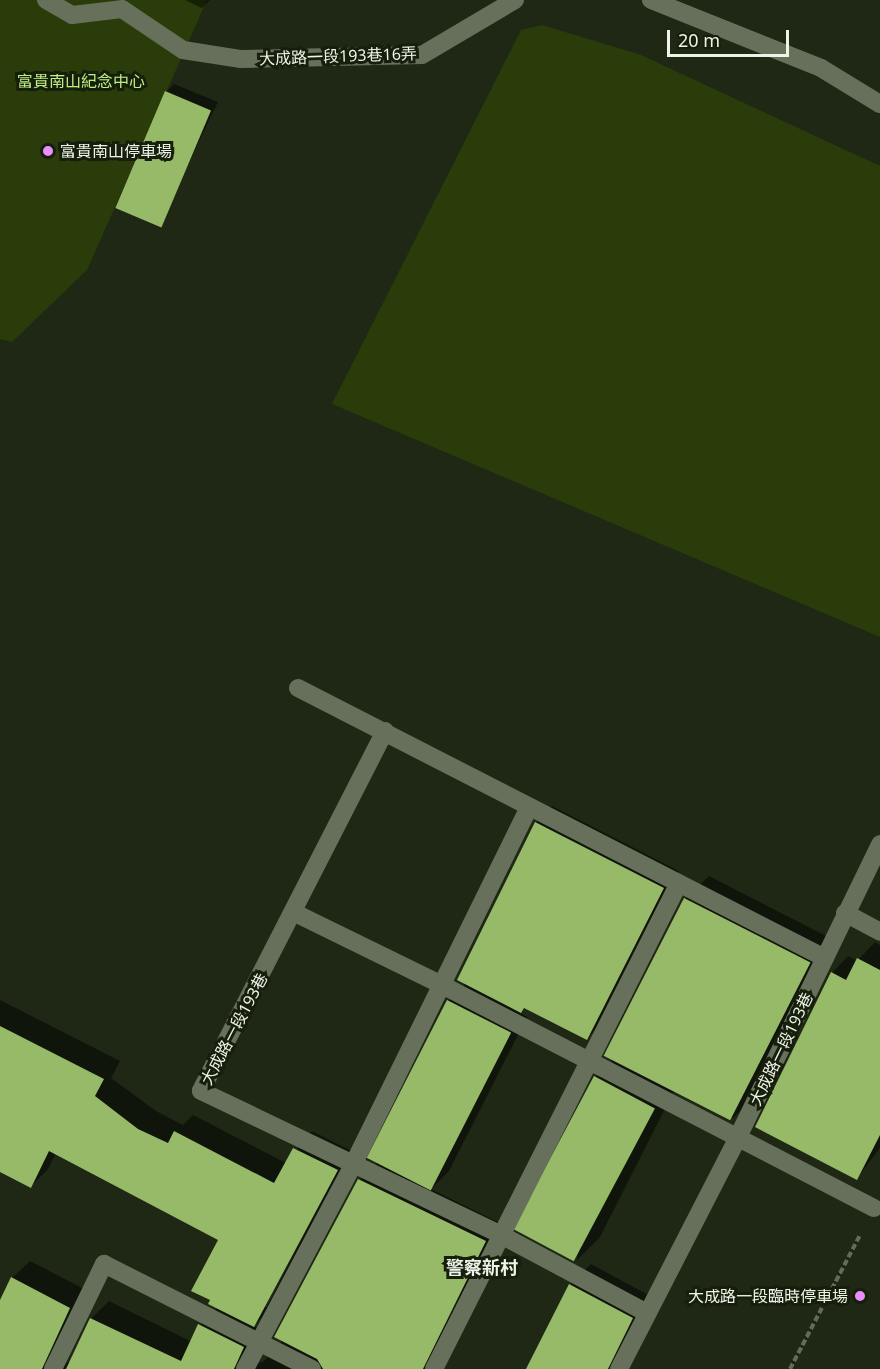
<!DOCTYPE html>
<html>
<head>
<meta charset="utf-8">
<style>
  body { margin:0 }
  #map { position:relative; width:880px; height:1369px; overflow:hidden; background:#1f2815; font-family:"Noto Sans","Noto Sans TC",sans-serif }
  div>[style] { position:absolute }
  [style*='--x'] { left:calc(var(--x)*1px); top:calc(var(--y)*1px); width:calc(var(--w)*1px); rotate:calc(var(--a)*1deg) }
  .green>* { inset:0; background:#293c09 }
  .shadow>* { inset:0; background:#0007 }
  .building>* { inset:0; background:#97ba69; transform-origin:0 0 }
  .path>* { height:4px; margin-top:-2px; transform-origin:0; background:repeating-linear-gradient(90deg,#636b5a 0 6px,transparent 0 9px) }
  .lane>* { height:18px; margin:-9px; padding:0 9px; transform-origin:9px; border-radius:9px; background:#66705b }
  .dots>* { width:16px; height:16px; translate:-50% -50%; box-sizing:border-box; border:3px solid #161e0c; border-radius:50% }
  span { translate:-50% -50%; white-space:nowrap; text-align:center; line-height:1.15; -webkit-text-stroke:6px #161e0c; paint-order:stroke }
  .street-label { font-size:16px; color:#edf3e7 }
  .park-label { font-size:16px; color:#beed80 }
  .poi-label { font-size:16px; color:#edf3e7 }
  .left { translate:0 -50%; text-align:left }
  .right { translate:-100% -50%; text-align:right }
  .neighbourhood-label { font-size:18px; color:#edf3e7; font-weight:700 }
  .scale { position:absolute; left:667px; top:30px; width:122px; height:27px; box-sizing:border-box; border:3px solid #edf3e7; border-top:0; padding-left:8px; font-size:18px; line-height:21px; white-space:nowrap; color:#edf3e7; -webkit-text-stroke:4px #161e0c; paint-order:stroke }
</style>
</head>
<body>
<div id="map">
  <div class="green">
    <i style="clip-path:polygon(0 0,207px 0,87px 270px,12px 342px,0 339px)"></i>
    <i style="clip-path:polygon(542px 25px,641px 55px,880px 166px,880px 637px,332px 404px,521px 30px)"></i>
  </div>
  <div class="shadow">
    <i style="clip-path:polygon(185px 0,210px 0,202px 8px)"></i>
    <i style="clip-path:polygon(174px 84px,218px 102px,164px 214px,156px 223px,166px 92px)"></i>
    <i style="clip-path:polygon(evenodd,552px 806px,679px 871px,603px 1022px,587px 1038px,526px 1007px,520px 1013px,527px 1017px,449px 1171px,431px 1189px,502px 1224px,431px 1369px,0 1369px,0 1302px,12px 1278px,30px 1261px,86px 1290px,60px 1357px,66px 1363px,71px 1361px,92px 1318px,109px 1301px,192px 1342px,200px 1325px,218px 1307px,220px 1239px,56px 1153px,48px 1169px,31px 1186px,0 1170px,0 1000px,120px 1061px,111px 1078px,156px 1111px,183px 1125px,193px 1115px,286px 1163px,312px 1131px,354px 1152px,272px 1308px,253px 1326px,260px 1330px,258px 1363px,263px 1362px,283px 1340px,360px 1180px,378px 1162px,448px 1001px,466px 983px,536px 823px,552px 806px,340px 1163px,267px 1307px,264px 1307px,340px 1163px)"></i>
    <i style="clip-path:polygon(709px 876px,832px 939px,757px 1095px,733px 1118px,675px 1089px,600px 1237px,577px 1260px,595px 1077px,614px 1059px,685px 899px)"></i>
    <i style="clip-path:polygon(875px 942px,880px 945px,880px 1148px,857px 1178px,832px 973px,848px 956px,857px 961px)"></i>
    <i style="clip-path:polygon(591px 1264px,652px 1297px,617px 1369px,527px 1369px,570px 1285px)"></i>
  </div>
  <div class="building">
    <i style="left:165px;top:91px;width:50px;height:127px;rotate:23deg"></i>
    <i style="clip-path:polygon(535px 822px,664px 888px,587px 1040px,524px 1008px,521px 1013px,457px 980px)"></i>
    <i style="left:684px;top:898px;width:142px;height:177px;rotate:27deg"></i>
    <i style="clip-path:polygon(857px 958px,880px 970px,880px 1135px,857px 1180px,755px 1127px,831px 972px,846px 980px)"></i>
    <i style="left:447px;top:1000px;width:72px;height:177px;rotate:27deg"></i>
    <i style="clip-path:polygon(0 1026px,104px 1079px,95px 1096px,138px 1129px,168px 1143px,174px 1131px,274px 1183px,293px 1148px,338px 1170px,254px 1327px,208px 1304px,210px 1300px,191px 1291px,218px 1240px,49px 1151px,31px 1188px,0 1172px)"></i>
    <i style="left:594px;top:1076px;width:69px;height:173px;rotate:28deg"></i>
    <i style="clip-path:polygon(358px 1179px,486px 1241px,423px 1369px,323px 1369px,317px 1359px,274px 1337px)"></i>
    <i style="clip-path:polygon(11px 1277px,70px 1308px,42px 1369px,0 1369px,0 1300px)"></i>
    <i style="clip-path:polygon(569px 1284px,633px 1318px,608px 1369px,526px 1369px)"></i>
    <i style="clip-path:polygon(90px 1318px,181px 1361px,198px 1324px,244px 1347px,234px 1369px,66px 1369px)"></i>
  </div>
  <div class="path">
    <i style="--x:790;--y:1369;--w:151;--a:-62.4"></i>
  </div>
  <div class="lane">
    <i style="--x:46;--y:0;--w:30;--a:30"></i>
    <i style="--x:72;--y:15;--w:50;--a:-6.8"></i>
    <i style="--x:122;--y:9;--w:73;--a:33.9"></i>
    <i style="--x:183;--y:50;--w:59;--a:8.8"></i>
    <i style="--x:241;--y:59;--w:181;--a:-1.3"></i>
    <i style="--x:422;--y:55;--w:108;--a:-30.6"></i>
    <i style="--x:651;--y:0;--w:183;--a:21.8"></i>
    <i style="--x:821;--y:68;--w:69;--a:31.4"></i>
    <i style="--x:298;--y:688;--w:592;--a:27.13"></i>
    <i style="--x:385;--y:731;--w:404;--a:117.1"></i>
    <i style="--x:201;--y:1091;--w:333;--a:25.6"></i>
    <i style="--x:501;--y:1235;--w:166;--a:28.1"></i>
    <i style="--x:295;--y:913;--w:164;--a:26.1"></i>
    <i style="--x:442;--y:985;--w:486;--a:27.3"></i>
    <i style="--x:845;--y:913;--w:40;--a:28"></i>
    <i style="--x:53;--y:1369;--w:117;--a:-64.1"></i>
    <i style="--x:104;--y:1264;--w:233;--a:26.8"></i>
    <i style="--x:245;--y:1369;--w:231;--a:-62.1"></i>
    <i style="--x:353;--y:1165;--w:399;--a:-63.8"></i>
    <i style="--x:434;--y:1369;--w:544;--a:-63.25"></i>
    <i style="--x:619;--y:1369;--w:259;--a:-62.8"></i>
    <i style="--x:737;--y:1139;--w:328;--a:-64.1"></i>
  </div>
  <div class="dots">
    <i style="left:48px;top:151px;background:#ea8dfd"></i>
    <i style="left:860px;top:1296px;background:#ea8dfd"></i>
  </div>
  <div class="street-label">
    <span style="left:338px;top:56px;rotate:-2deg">大成路一段193巷16弄</span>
    <span style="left:234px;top:1029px;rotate:-62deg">大成路一段193巷</span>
    <span style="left:781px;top:1049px;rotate:-64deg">大成路一段193巷</span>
  </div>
  <div class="park-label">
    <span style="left:81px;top:81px">富貴南山紀念中心</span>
  </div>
  <div class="poi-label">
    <span class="left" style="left:60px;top:151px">富貴南山停車場</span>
    <span class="right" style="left:848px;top:1296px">大成路一段臨時停車場</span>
  </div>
  <div class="neighbourhood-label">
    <span style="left:482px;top:1267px">警察新村</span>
  </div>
  <div class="scale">20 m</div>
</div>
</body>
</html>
